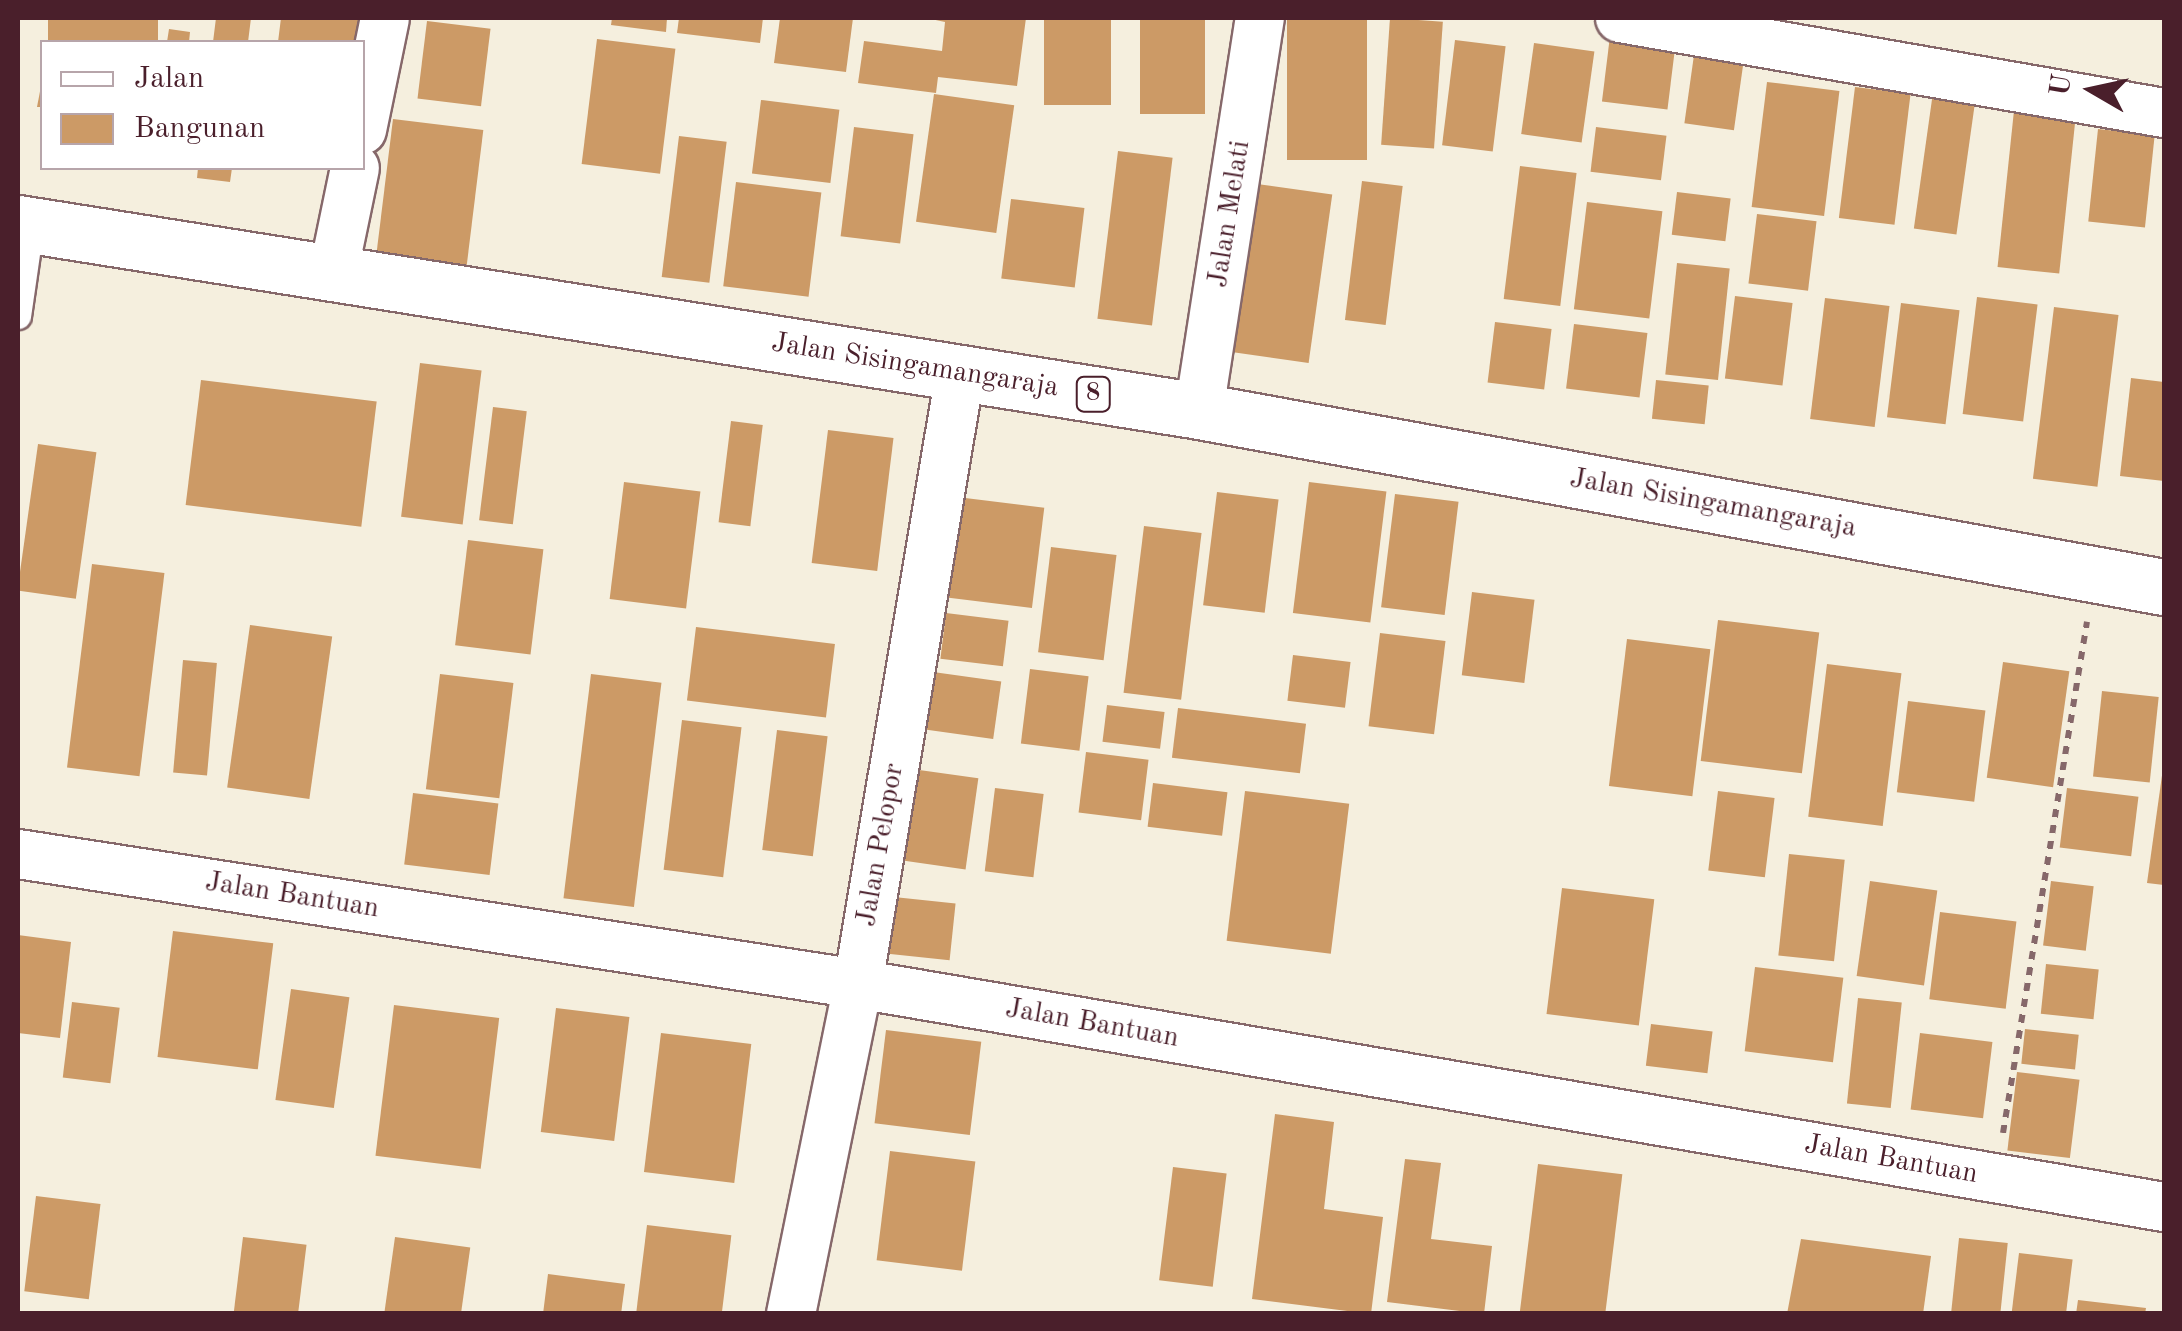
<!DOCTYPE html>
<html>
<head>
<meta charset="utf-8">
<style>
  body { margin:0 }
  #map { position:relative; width:2182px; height:1331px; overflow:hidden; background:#f5efde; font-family:"Old Standard TT",serif }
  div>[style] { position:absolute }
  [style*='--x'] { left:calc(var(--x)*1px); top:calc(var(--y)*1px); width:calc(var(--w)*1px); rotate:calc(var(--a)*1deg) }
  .building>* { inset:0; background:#cc9a66; transform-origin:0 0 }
  .path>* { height:6px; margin-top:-3px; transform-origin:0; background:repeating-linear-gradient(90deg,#86686a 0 8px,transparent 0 16px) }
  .roads { filter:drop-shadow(2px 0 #86686a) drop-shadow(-2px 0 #86686a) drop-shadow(0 2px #86686a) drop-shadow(0 -2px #86686a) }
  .service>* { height:25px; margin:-12.5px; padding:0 12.5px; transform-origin:12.5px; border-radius:12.5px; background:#fff }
  .minor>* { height:48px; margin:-24px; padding:0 24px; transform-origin:24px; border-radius:24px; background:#fff }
  .trunk>* { height:55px; margin:-27.5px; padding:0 27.5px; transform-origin:27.5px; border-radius:27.5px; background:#fff }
  span { translate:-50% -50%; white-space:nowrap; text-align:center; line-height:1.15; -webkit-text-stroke:8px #fff; paint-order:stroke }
  .shield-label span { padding:2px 8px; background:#fff; border:2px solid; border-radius:8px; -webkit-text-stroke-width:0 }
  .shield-label { font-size:25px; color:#4a1f2b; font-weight:700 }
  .street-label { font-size:28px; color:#4a1f2b }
  .frame { position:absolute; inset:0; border:20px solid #4a1f2b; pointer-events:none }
  .legend { position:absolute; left:40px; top:40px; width:325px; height:130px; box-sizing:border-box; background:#fff; border:2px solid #b7a5aa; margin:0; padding:12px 18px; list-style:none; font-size:30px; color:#4a1f2b }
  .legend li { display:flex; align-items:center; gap:20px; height:50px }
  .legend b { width:50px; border:2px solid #b7a5aa }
  .north { position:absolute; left:2042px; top:40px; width:100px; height:100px; -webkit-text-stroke:8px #fff; paint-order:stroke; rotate:279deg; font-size:28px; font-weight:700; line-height:40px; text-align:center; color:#4a1f2b }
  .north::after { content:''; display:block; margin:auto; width:35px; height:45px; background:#4a1f2b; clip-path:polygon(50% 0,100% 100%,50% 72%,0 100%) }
</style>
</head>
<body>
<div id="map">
  <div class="building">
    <i style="left:48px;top:18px;width:110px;height:24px"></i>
    <i style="clip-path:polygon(216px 18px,251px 18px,248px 42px,213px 42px)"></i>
    <i style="clip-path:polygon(281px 18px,375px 18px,362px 42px,278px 42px)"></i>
    <i style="clip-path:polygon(612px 18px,667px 18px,666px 32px,611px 25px)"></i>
    <i style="clip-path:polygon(679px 18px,763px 18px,760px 43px,677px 33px)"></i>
    <i style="clip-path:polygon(780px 18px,853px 18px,846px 72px,774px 63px)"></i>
    <i style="clip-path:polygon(926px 18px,1026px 18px,1017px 86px,938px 77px,936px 93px,858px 83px,864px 41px,942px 51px,945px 22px)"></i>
    <i style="left:1044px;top:18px;width:67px;height:87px"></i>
    <i style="left:1140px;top:18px;width:65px;height:96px"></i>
    <i style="left:1287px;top:18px;width:80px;height:142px"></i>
    <i style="left:1390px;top:18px;width:53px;height:127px;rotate:4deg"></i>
    <i style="left:427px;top:21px;width:64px;height:78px;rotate:7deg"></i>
    <i style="clip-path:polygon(169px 29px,190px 32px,189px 42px,167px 42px)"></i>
    <i style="left:1610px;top:36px;width:66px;height:66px;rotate:7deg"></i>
    <i style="left:597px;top:39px;width:79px;height:126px;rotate:7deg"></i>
    <i style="left:1455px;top:40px;width:51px;height:106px;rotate:7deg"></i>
    <i style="left:1534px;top:43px;width:61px;height:92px;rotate:8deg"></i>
    <i style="left:1694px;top:55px;width:50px;height:69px;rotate:8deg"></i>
    <i style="left:1935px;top:78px;width:43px;height:152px;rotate:8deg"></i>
    <i style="clip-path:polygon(42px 81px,42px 107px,37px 107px)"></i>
    <i style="left:1767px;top:82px;width:73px;height:126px;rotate:7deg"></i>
    <i style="left:1855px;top:87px;width:56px;height:132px;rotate:7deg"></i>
    <i style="left:934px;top:94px;width:81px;height:129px;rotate:8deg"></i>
    <i style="left:761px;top:100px;width:79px;height:74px;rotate:7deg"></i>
    <i style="left:2015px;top:101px;width:62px;height:167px;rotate:6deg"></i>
    <i style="left:393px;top:119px;width:91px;height:136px;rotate:7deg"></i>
    <i style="left:854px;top:127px;width:60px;height:110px;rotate:7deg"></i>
    <i style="left:1596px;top:127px;width:71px;height:45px;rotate:7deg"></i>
    <i style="left:2098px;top:129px;width:57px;height:93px;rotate:6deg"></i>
    <i style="left:679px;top:136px;width:48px;height:142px;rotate:7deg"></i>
    <i style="left:1118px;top:151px;width:55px;height:169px;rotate:7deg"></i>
    <i style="left:1520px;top:166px;width:57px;height:134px;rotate:7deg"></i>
    <i style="clip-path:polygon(198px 168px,232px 168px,230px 182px,197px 178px)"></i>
    <i style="left:1362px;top:181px;width:41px;height:140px;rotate:7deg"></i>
    <i style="left:736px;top:182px;width:86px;height:105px;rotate:7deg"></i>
    <i style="left:1257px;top:184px;width:76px;height:170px;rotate:8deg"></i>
    <i style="left:1677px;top:192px;width:54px;height:43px;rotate:7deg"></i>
    <i style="left:1011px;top:199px;width:74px;height:80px;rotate:7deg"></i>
    <i style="left:1587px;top:202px;width:76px;height:108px;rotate:7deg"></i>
    <i style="left:1757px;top:214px;width:60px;height:70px;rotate:7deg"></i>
    <i style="left:1677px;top:263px;width:53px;height:112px;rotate:6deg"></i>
    <i style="left:1735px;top:296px;width:58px;height:83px;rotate:7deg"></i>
    <i style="left:1977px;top:297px;width:61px;height:118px;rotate:7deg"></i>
    <i style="left:1825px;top:298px;width:65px;height:122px;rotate:7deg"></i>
    <i style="left:1901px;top:303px;width:59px;height:115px;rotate:7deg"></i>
    <i style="left:2054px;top:307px;width:65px;height:173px;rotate:7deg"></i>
    <i style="left:1495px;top:322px;width:57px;height:61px;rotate:7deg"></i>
    <i style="left:1574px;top:324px;width:74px;height:65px;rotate:7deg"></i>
    <i style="left:420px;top:363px;width:62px;height:155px;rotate:7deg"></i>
    <i style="clip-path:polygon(2131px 378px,2164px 382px,2164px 481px,2120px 476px)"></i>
    <i style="left:201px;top:380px;width:177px;height:126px;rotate:7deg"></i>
    <i style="left:1656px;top:380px;width:53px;height:39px;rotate:6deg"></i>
    <i style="left:493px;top:407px;width:34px;height:114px;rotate:7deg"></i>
    <i style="left:731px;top:421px;width:32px;height:102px;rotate:7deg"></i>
    <i style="left:828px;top:430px;width:66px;height:134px;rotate:7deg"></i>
    <i style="left:38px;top:444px;width:59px;height:148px;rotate:8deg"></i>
    <i style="left:624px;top:482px;width:77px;height:118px;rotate:7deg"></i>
    <i style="left:1309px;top:482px;width:78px;height:132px;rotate:7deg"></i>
    <i style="left:1217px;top:492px;width:62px;height:114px;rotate:7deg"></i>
    <i style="left:1395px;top:494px;width:64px;height:114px;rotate:7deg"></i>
    <i style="left:949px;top:496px;width:96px;height:101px;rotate:7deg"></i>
    <i style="left:1144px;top:526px;width:58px;height:168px;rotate:7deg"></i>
    <i style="left:468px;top:540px;width:76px;height:106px;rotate:7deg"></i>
    <i style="left:1051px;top:547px;width:66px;height:106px;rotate:7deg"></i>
    <i style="left:92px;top:564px;width:73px;height:205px;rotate:7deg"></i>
    <i style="left:1472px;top:592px;width:63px;height:84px;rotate:7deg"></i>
    <i style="left:946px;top:613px;width:63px;height:46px;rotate:7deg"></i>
    <i style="left:1718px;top:620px;width:102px;height:142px;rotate:7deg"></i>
    <i style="left:250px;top:625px;width:83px;height:164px;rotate:8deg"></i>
    <i style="left:696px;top:627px;width:140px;height:74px;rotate:7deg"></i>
    <i style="left:1380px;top:633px;width:66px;height:94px;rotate:7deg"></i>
    <i style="left:1627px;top:639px;width:84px;height:148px;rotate:7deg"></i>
    <i style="left:1293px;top:655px;width:58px;height:46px;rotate:7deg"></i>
    <i style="left:183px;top:660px;width:34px;height:113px;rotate:5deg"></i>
    <i style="left:2003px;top:662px;width:67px;height:117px;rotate:8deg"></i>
    <i style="left:1827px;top:664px;width:75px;height:154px;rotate:7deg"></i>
    <i style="left:1030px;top:669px;width:59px;height:75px;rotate:7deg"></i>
    <i style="left:926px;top:671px;width:76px;height:58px;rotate:8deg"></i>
    <i style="left:440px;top:674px;width:74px;height:116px;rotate:7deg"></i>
    <i style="left:591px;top:674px;width:71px;height:226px;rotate:7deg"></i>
    <i style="left:2102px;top:691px;width:57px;height:86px;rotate:6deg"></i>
    <i style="left:1908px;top:701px;width:78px;height:92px;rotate:7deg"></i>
    <i style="left:1107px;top:705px;width:58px;height:37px;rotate:7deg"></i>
    <i style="left:1178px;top:708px;width:129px;height:50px;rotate:7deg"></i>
    <i style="left:682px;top:720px;width:60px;height:151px;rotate:7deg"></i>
    <i style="left:777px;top:730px;width:51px;height:121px;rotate:7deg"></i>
    <i style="left:1086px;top:752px;width:63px;height:61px;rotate:7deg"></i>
    <i style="clip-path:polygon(2164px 761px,2164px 885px,2147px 883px)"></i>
    <i style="left:912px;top:769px;width:67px;height:92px;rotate:8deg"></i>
    <i style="left:1153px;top:783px;width:75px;height:44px;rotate:7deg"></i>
    <i style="left:995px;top:788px;width:49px;height:84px;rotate:7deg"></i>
    <i style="left:2067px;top:788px;width:72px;height:60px;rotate:7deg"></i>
    <i style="left:1245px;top:791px;width:105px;height:151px;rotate:7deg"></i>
    <i style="left:1718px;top:791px;width:57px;height:80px;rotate:7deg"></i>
    <i style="left:413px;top:793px;width:86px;height:72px;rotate:7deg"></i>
    <i style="left:1789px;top:854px;width:56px;height:102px;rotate:6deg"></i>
    <i style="left:1870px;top:881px;width:68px;height:96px;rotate:8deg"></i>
    <i style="left:2051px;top:881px;width:43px;height:65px;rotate:7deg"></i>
    <i style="left:1562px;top:888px;width:93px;height:127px;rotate:7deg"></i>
    <i style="left:875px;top:895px;width:81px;height:57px;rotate:6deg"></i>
    <i style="left:1940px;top:912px;width:77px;height:88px;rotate:7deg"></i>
    <i style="left:173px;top:931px;width:101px;height:127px;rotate:7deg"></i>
    <i style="clip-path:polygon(18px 935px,71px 942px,60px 1038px,18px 1033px)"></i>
    <i style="left:2046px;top:964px;width:53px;height:50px;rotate:6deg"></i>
    <i style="left:1755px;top:967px;width:89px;height:85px;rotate:7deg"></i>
    <i style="left:291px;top:989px;width:59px;height:112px;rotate:8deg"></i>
    <i style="left:1858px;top:998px;width:44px;height:106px;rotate:6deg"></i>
    <i style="left:72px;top:1002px;width:48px;height:76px;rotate:7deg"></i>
    <i style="left:394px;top:1005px;width:106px;height:152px;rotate:7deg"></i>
    <i style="left:556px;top:1008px;width:74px;height:125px;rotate:7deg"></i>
    <i style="left:1651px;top:1024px;width:62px;height:42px;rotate:7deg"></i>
    <i style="left:2025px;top:1029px;width:54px;height:35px;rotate:6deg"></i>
    <i style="left:886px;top:1030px;width:96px;height:94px;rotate:7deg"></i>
    <i style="left:661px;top:1033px;width:91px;height:140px;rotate:7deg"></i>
    <i style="left:1920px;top:1033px;width:73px;height:77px;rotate:7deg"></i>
    <i style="left:2017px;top:1072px;width:63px;height:79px;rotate:7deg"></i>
    <i style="clip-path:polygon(1275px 1114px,1334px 1122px,1324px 1209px,1383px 1217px,1371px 1314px,1252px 1299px)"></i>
    <i style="left:890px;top:1151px;width:86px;height:110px;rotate:7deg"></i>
    <i style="clip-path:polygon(1405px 1159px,1441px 1163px,1431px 1239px,1492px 1246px,1484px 1314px,1387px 1302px)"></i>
    <i style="left:1538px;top:1164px;width:85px;height:151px;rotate:7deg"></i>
    <i style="left:1173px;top:1167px;width:54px;height:114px;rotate:7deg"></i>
    <i style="left:36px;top:1196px;width:65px;height:96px;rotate:7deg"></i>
    <i style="left:647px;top:1225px;width:85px;height:90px;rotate:7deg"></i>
    <i style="left:243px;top:1237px;width:64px;height:78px;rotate:7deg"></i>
    <i style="left:395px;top:1237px;width:76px;height:78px;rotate:8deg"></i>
    <i style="left:1959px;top:1238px;width:49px;height:77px;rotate:6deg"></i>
    <i style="clip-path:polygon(1801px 1239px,1931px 1256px,1923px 1314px,1787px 1314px)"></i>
    <i style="left:2019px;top:1253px;width:54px;height:61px;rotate:7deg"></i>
    <i style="clip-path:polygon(548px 1274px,625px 1284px,621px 1314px,543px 1314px)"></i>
    <i style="clip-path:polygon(2078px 1300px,2146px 1308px,2145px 1314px,2076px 1314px)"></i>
  </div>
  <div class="path">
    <i style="--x:2003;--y:1133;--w:518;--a:-80.67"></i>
  </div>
  <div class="roads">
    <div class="service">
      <i style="--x:18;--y:316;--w:91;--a:-81.8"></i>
    </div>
    <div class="minor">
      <i style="--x:1620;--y:18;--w:552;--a:9.91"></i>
      <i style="--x:362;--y:130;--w:114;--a:-78.4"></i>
      <i style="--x:333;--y:274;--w:108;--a:-78.3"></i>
      <i style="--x:1199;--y:411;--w:398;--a:-81.2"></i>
      <i style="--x:18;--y:854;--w:850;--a:8.8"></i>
      <i style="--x:858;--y:984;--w:1325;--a:9.69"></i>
      <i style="--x:791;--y:1314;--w:337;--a:-78.5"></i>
      <i style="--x:858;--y:984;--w:618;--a:-80.51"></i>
    </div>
    <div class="trunk">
      <i style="--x:18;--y:223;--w:1196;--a:9.04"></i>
      <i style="--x:1199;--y:411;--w:981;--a:10.34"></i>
    </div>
  </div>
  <div class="shield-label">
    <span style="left:1093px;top:394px">8</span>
  </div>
  <div class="street-label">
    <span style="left:1230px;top:214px;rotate:-81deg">Jalan Melati</span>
    <span style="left:915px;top:366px;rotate:9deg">Jalan Sisingamangaraja</span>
    <span style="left:1713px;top:504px;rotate:10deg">Jalan Sisingamangaraja</span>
    <span style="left:881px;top:845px;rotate:-80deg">Jalan Pelopor</span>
    <span style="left:292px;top:896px;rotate:9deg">Jalan Bantuan</span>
    <span style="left:1092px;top:1024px;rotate:10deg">Jalan Bantuan</span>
    <span style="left:1891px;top:1160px;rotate:10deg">Jalan Bantuan</span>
  </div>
  <div class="frame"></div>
  <ul class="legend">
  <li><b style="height:12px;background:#fff"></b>Jalan</li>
  <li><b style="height:28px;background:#cc9a66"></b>Bangunan</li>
  </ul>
  <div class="north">U</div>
</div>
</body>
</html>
